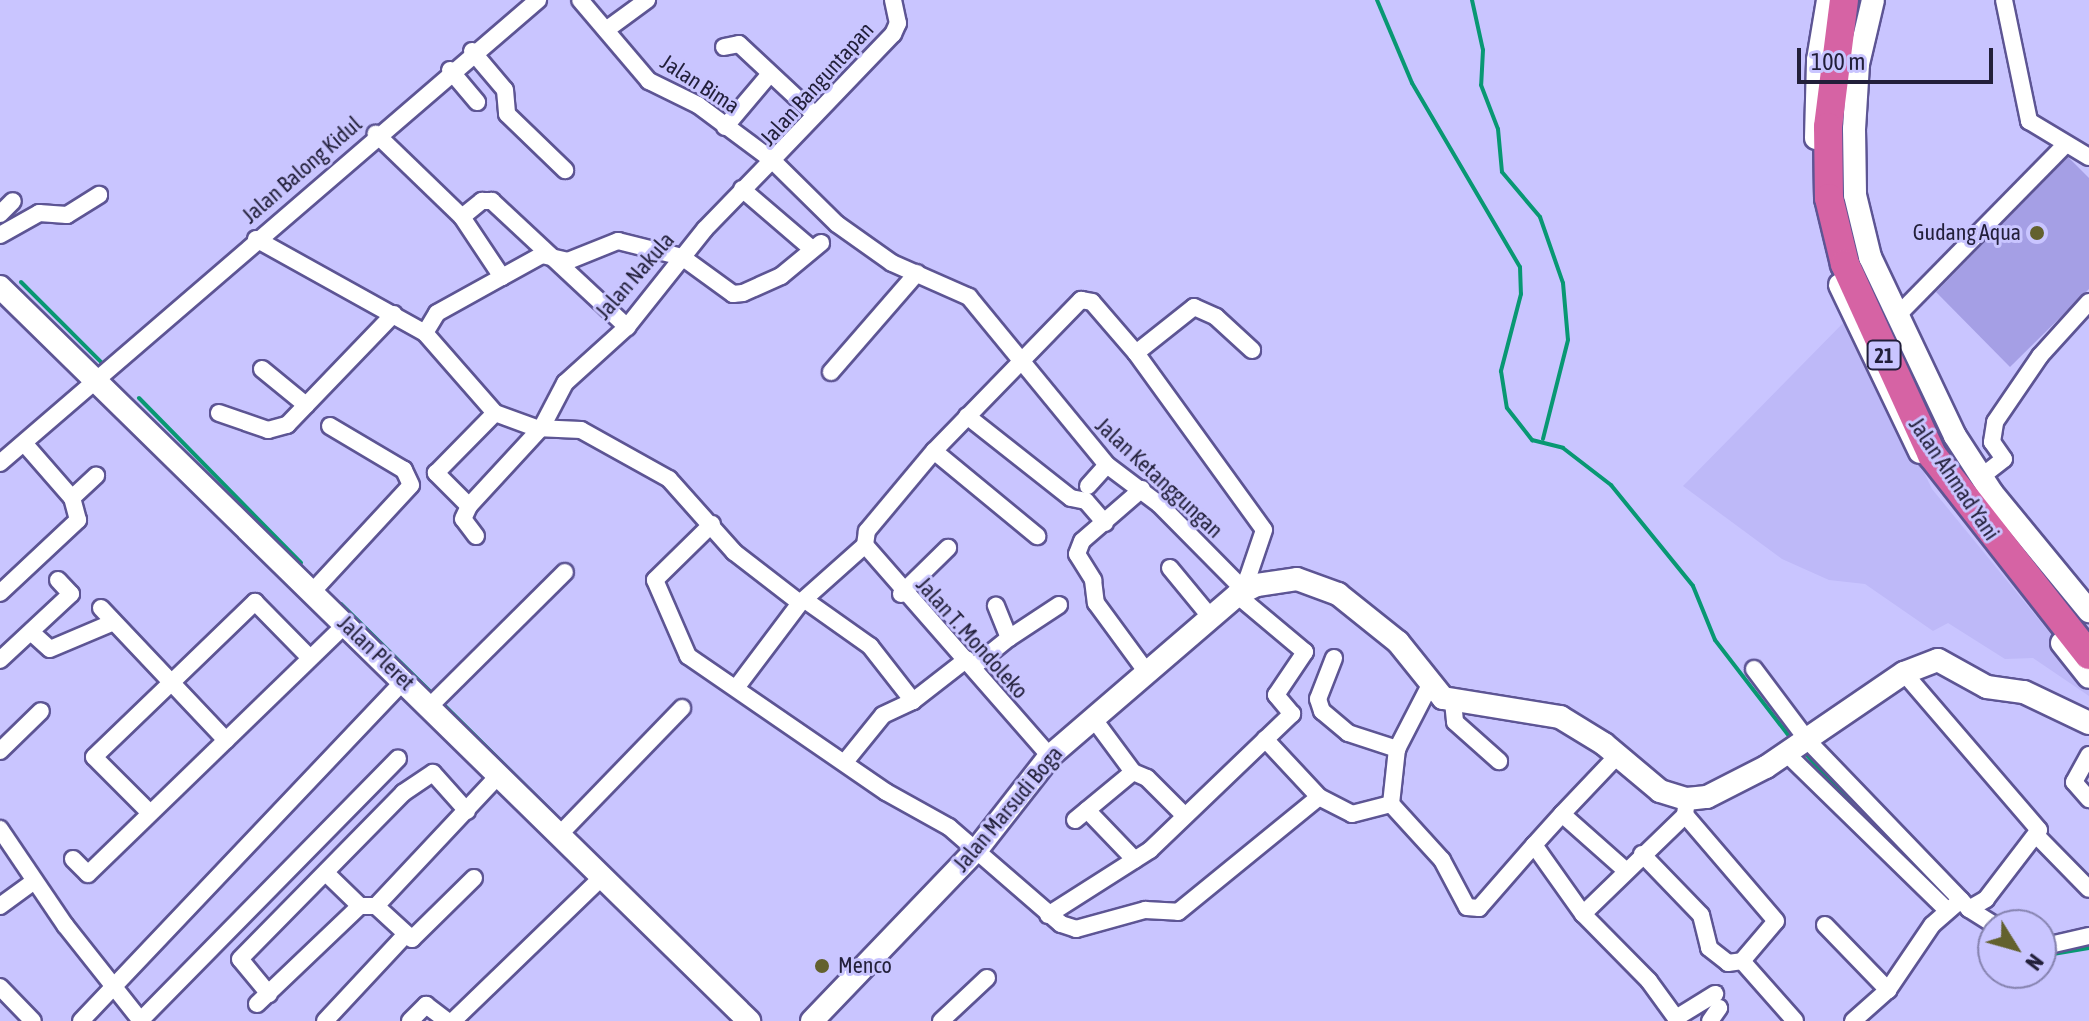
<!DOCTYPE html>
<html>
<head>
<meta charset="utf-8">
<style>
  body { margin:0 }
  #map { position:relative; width:2089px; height:1021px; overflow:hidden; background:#c9c5ff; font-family:"Asap Condensed",sans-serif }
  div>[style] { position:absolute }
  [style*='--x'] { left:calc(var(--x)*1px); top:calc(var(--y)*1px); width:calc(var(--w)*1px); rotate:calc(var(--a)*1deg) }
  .built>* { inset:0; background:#beb9f8 }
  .stream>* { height:4px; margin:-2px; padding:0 2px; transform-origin:2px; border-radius:2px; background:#089873 }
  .building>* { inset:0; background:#a59fe5 }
  .roads { filter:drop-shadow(2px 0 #5d5594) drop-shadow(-2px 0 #5d5594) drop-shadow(0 2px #5d5594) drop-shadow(0 -2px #5d5594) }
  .street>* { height:16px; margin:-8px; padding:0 8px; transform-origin:8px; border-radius:8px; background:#fff }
  .secondary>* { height:22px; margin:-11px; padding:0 11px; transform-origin:11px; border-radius:11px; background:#fff }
  .highway>* { height:28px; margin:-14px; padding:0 14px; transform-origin:14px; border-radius:14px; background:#d663a4 }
  .dots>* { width:22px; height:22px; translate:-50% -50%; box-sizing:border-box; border:4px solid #c9c5ff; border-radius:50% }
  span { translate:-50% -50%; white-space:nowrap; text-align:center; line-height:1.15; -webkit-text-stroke:6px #c9c5ff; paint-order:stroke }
  .shield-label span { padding:2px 6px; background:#c9c5ff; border:2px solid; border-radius:6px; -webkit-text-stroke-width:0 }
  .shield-label { font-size:20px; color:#221f3a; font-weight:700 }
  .street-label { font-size:22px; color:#221f3a }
  .poi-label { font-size:22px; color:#221f3a }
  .right { translate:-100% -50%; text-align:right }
  .left { translate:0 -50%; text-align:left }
  .north { position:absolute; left:1977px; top:909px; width:80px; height:80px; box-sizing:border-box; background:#c9c5ff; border:2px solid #8683b0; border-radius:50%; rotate:127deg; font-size:22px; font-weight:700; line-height:32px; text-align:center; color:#221f3a }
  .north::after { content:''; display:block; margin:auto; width:28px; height:36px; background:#63612e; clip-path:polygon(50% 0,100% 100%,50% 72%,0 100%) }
  .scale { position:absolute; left:1797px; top:48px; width:196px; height:36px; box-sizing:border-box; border:4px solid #221f3a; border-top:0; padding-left:10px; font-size:24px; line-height:28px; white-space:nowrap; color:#221f3a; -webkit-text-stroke:6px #c9c5ff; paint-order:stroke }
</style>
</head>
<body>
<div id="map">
  <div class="built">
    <i style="clip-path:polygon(1849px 317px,1932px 489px,2089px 681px,2089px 696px,2033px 658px,2005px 659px,1948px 623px,1933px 631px,1865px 584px,1829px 580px,1782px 559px,1683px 486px)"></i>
  </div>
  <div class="stream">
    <i style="--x:1377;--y:0;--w:90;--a:67.1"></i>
    <i style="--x:1412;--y:83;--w:213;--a:59.6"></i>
    <i style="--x:1520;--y:267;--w:27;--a:88"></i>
    <i style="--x:1521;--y:294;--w:80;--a:104.6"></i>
    <i style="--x:1501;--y:371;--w:37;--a:81"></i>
    <i style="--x:1507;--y:408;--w:41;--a:52"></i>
    <i style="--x:1532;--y:440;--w:32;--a:14"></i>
    <i style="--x:1563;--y:448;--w:61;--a:37.6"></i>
    <i style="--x:1611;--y:485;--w:130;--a:50.9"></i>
    <i style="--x:1693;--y:586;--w:58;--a:67.8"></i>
    <i style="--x:1715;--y:640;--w:126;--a:52.4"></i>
    <i style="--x:1472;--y:0;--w:51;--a:77.6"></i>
    <i style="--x:1483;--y:50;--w:35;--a:93"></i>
    <i style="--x:1481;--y:85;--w:47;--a:68.9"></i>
    <i style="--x:1498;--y:129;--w:43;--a:84.7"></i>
    <i style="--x:1502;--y:172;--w:59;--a:49.8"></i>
    <i style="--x:1540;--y:217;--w:70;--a:70.8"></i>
    <i style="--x:1563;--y:283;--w:57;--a:85"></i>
    <i style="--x:1568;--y:340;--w:102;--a:104.2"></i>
    <i style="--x:21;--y:282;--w:113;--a:45"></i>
    <i style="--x:139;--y:398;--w:231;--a:45.5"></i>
    <i style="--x:341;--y:604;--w:133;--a:44.4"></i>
    <i style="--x:442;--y:703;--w:158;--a:44.7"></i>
    <i style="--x:1804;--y:752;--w:91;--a:47.7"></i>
    <i style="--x:1974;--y:921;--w:24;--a:36"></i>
    <i style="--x:2041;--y:956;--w:49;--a:-9.5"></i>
  </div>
  <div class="building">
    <i style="clip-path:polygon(2068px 157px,2089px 178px,2089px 289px,2010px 367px,1936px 292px)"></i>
  </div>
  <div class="roads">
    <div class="street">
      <i style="--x:893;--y:0;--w:24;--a:78"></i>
      <i style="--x:898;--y:23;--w:12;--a:114"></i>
      <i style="--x:893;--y:34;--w:175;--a:133.8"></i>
      <i style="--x:772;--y:160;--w:91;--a:44.6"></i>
      <i style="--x:837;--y:224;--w:67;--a:35.3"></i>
      <i style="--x:892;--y:263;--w:84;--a:23.8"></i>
      <i style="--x:969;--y:297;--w:217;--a:50.6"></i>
      <i style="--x:1107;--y:465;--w:65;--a:36.9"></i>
      <i style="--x:1159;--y:504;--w:121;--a:45.3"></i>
      <i style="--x:2004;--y:0;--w:124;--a:78.3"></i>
      <i style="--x:2029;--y:121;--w:70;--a:31"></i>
      <i style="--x:606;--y:30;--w:51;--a:-36.2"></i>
      <i style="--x:724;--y:47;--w:15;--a:-11"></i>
      <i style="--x:739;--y:44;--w:103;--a:43"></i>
      <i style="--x:472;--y:51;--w:51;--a:49.8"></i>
      <i style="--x:505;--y:90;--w:24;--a:85"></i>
      <i style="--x:507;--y:114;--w:81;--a:44"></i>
      <i style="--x:450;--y:70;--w:42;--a:49.8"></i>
      <i style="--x:725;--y:127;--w:68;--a:-49.8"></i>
      <i style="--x:742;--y:189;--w:92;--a:40.6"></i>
      <i style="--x:0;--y:214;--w:18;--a:-45"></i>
      <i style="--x:462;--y:217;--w:26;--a:-39"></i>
      <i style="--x:482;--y:201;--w:10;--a:0"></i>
      <i style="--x:492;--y:201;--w:185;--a:43"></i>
      <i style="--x:0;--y:235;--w:45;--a:-29.4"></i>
      <i style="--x:39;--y:213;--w:28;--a:4"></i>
      <i style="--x:67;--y:215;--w:38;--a:-32"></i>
      <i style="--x:256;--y:239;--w:193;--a:29.1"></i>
      <i style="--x:425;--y:333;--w:23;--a:-59"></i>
      <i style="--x:437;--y:313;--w:74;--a:-29"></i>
      <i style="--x:502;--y:277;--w:72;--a:-123.7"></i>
      <i style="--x:462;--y:217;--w:120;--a:-136"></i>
      <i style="--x:502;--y:277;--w:46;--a:-28.8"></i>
      <i style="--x:542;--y:255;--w:27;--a:13"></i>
      <i style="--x:568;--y:261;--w:54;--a:-21.8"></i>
      <i style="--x:618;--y:241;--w:66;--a:14"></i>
      <i style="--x:682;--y:257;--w:63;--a:36"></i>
      <i style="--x:733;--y:294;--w:10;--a:-6"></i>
      <i style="--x:743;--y:293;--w:42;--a:-24.1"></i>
      <i style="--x:781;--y:276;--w:52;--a:-39.5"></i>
      <i style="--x:1896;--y:317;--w:241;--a:-45.5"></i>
      <i style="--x:425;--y:333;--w:106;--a:48.8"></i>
      <i style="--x:495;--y:413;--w:44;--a:20.1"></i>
      <i style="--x:536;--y:428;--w:45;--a:2.5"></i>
      <i style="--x:581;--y:430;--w:101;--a:29.1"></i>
      <i style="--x:669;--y:479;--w:98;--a:48.3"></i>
      <i style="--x:734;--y:552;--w:83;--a:37.7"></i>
      <i style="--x:800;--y:603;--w:87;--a:-41.7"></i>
      <i style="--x:865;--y:545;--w:14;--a:-82"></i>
      <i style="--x:867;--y:531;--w:104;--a:-50.1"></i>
      <i style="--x:934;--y:451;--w:211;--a:-45.8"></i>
      <i style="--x:1081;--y:300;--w:11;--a:10"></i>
      <i style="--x:1092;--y:302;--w:67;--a:49.2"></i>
      <i style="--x:1136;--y:353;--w:74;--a:-38.4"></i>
      <i style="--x:1194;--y:307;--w:24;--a:24"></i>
      <i style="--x:1216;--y:317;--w:49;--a:42.5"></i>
      <i style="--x:1136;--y:353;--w:218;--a:54.1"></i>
      <i style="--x:1264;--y:530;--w:50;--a:108.8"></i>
      <i style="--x:1248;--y:577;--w:11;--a:68"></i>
      <i style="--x:262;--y:369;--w:57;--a:39.3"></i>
      <i style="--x:831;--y:372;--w:131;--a:-49"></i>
      <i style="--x:219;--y:413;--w:52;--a:19.1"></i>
      <i style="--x:268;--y:430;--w:20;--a:-15"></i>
      <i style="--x:287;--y:425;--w:154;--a:-46.1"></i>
      <i style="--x:967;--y:416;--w:132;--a:38.3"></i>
      <i style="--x:1071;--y:498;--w:15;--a:11"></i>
      <i style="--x:1086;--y:501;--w:29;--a:49"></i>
      <i style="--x:934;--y:451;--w:134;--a:39.5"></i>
      <i style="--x:0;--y:463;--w:710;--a:-40.72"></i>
      <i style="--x:1981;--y:477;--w:29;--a:-38"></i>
      <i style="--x:2004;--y:459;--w:21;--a:-125"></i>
      <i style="--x:1992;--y:442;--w:20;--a:-81"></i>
      <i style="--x:1995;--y:422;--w:80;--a:-55.7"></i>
      <i style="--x:2040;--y:356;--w:73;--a:-47.8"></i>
      <i style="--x:1088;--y:486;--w:28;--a:-48"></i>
      <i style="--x:1142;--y:489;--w:79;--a:139.1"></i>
      <i style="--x:1082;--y:541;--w:14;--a:111"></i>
      <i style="--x:1077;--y:554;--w:31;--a:58"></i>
      <i style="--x:1093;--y:580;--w:23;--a:83"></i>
      <i style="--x:1096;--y:603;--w:84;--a:53.7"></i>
      <i style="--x:72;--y:498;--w:33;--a:-43"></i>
      <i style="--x:469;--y:506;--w:47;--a:-135"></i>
      <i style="--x:436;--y:473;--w:84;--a:-45.5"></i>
      <i style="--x:712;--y:524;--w:80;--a:135.5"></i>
      <i style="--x:655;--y:580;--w:83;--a:66.5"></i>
      <i style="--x:688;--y:656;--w:240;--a:34.5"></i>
      <i style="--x:886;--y:792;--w:72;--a:29.1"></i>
      <i style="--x:949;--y:827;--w:148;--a:40.9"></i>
      <i style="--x:1061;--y:924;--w:16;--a:18"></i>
      <i style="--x:1076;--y:929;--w:72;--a:-15.4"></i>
      <i style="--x:1145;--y:910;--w:33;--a:3"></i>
      <i style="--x:1178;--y:912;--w:182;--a:-39.2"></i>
      <i style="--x:1319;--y:797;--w:37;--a:27"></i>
      <i style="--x:1352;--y:814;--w:40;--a:-14.4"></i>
      <i style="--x:476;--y:536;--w:21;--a:-127"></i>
      <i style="--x:463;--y:519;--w:14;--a:-65"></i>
      <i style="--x:469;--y:506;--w:108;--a:-47.3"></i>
      <i style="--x:542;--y:427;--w:50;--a:-62.4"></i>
      <i style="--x:565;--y:383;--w:84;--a:-42.1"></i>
      <i style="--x:627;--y:327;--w:125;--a:-51.5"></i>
      <i style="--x:705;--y:229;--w:96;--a:-45.8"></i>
      <i style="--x:772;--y:160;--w:92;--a:-143.4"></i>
      <i style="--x:698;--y:105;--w:55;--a:-153.9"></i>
      <i style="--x:649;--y:81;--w:106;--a:-130.4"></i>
      <i style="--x:865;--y:545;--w:281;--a:48.8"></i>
      <i style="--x:1170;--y:568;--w:66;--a:50.5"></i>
      <i style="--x:313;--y:591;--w:144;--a:-47.2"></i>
      <i style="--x:411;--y:485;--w:17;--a:-115"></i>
      <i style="--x:404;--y:470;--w:86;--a:-149.3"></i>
      <i style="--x:0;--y:593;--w:107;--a:-43.1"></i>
      <i style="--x:78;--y:520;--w:23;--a:-105"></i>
      <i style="--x:72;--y:498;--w:73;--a:-131.1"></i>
      <i style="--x:901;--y:594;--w:66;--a:-44.4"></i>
      <i style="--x:805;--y:600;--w:80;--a:35.3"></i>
      <i style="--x:870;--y:646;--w:70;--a:52"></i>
      <i style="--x:913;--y:701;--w:68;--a:-37.9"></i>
      <i style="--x:101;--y:608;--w:182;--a:46.6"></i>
      <i style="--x:31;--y:632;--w:25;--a:42"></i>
      <i style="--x:50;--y:649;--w:69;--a:-22.9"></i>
      <i style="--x:1009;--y:638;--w:60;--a:-33.4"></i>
      <i style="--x:1334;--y:658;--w:44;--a:111.3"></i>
      <i style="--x:1318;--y:699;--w:13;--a:72"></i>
      <i style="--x:1322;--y:711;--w:34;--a:40"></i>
      <i style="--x:1348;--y:733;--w:52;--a:18.1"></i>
      <i style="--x:0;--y:660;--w:97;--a:-42.9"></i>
      <i style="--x:71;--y:594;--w:19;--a:-133"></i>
      <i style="--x:973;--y:667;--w:46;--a:-38.9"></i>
      <i style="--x:1009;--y:638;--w:35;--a:-112"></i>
      <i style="--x:1754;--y:669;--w:90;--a:53.1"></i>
      <i style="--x:1808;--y:741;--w:221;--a:46.1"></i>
      <i style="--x:736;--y:688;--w:106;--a:-53"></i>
      <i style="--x:1453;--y:702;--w:20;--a:84"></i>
      <i style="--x:1455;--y:722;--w:59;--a:41.6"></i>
      <i style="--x:430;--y:706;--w:190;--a:-44.8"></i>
      <i style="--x:1093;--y:718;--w:67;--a:53.5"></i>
      <i style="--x:1265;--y:739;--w:79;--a:47"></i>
      <i style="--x:0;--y:751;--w:57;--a:-44.3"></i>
      <i style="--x:1788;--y:755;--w:222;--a:44.3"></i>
      <i style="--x:2089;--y:755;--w:31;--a:119"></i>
      <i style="--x:2074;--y:782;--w:23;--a:49"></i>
      <i style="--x:845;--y:762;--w:60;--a:-51"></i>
      <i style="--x:883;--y:715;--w:33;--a:-25"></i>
      <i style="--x:1391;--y:804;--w:76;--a:47.7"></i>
      <i style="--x:1442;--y:860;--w:53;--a:62"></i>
      <i style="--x:1467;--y:907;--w:12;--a:5"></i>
      <i style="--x:1479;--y:908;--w:84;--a:-48.9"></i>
      <i style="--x:1534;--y:845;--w:85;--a:54.6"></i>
      <i style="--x:1583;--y:914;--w:142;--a:-44.1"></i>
      <i style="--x:1685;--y:815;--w:16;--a:-83"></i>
      <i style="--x:1391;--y:804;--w:55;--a:-83.8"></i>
      <i style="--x:1397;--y:749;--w:72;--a:-62.7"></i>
      <i style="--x:1087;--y:810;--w:69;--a:46.2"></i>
      <i style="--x:150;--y:813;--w:79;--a:-135"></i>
      <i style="--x:94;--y:757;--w:107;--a:-43.9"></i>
      <i style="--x:171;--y:683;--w:117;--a:-44"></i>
      <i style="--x:255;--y:602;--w:78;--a:45.5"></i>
      <i style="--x:1562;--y:814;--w:81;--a:-46.5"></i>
      <i style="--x:1075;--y:820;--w:75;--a:-39.6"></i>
      <i style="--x:1133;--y:772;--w:15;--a:23"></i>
      <i style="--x:1147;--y:778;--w:52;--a:45"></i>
      <i style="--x:0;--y:829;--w:116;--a:55.9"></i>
      <i style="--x:65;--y:925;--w:122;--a:51.6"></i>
      <i style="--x:561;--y:833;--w:174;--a:-45.9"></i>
      <i style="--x:2037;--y:836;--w:74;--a:45.5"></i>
      <i style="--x:1534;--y:845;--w:42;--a:-47.9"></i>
      <i style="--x:1562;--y:814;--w:83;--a:41.6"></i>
      <i style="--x:1642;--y:854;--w:85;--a:46"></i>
      <i style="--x:1701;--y:915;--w:34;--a:76"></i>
      <i style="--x:1709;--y:948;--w:24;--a:38"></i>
      <i style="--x:1728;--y:963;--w:14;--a:-8"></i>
      <i style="--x:1742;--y:961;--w:52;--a:-49.6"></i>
      <i style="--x:1776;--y:921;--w:140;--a:-130.6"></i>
      <i style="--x:73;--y:859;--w:21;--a:45"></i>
      <i style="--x:88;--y:874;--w:359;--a:-44.1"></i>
      <i style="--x:326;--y:873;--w:47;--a:44.1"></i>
      <i style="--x:474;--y:878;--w:87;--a:135.5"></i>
      <i style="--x:412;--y:939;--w:49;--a:-137.5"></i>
      <i style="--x:376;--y:906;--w:181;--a:-46.8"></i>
      <i style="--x:0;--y:906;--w:41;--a:-36"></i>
      <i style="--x:1969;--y:909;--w:31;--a:32"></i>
      <i style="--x:1583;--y:914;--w:94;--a:45.4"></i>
      <i style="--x:1649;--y:981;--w:46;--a:53.9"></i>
      <i style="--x:1676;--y:1018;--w:46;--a:-31.6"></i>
      <i style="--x:1048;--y:915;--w:121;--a:-32.5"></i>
      <i style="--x:1150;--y:850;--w:197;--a:-43.8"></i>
      <i style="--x:1292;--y:714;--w:25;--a:-130"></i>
      <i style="--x:1276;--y:695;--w:52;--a:-56"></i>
      <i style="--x:1305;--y:652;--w:89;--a:-140"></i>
      <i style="--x:1825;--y:925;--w:91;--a:45.9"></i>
      <i style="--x:2041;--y:947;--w:49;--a:-12.9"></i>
      <i style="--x:1742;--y:961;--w:80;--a:48.5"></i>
      <i style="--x:0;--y:987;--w:47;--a:45.9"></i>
      <i style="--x:269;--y:994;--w:45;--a:-129.6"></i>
      <i style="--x:240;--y:959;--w:233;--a:-45.5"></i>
      <i style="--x:403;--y:793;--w:36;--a:-34"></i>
      <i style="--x:433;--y:773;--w:51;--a:48.2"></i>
      <i style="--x:257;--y:1004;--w:142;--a:-43.6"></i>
      <i style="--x:360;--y:906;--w:16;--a:0"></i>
      <i style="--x:81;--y:1021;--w:469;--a:-46.5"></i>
      <i style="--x:140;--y:1021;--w:368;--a:-45.5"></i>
      <i style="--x:325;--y:1021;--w:119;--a:-47"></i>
      <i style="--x:410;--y:1021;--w:23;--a:-45"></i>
      <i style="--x:426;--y:1005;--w:26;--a:37"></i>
      <i style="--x:453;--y:1021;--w:207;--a:-44"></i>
      <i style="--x:941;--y:1021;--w:63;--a:-43.1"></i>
      <i style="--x:1710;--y:1021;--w:16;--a:-55"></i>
      <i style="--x:1853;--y:1021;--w:47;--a:-41.5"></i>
      <i style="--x:1888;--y:990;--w:78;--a:-55.9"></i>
      <i style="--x:1932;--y:925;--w:38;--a:-41"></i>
      <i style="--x:1961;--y:900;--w:12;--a:48"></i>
      <i style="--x:1969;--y:909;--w:20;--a:-30"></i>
      <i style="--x:1986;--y:899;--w:87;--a:-52.5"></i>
      <i style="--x:2039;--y:830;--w:207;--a:-130.7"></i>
    </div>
    <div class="secondary">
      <i style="--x:1873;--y:0;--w:66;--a:103.2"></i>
      <i style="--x:1858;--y:64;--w:65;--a:93.5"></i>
      <i style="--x:1854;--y:129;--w:66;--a:89.1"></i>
      <i style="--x:1855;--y:195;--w:64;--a:76.4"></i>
      <i style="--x:1870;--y:257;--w:198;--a:64.6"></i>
      <i style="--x:1955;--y:436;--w:68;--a:57"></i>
      <i style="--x:1992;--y:493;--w:153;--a:50.6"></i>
      <i style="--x:1816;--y:138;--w:78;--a:-88.5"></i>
      <i style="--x:1818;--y:60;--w:61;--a:-80.5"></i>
      <i style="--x:1840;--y:285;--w:185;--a:64.4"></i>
      <i style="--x:0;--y:287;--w:1049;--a:44.42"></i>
      <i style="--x:2062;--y:643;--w:43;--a:51.5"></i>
      <i style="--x:812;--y:1021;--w:240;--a:-46.2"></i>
      <i style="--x:978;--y:848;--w:117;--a:-52"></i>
      <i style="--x:1050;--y:756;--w:247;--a:-40.7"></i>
      <i style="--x:1237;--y:595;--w:22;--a:-27"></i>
      <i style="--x:1257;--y:585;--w:40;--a:-8.5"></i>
      <i style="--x:1297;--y:579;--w:44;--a:20.1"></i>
      <i style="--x:1338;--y:594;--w:77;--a:38.7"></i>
      <i style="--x:1398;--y:642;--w:72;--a:51.2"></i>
      <i style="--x:1443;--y:698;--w:119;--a:9.2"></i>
      <i style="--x:1560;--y:717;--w:52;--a:31.5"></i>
      <i style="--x:1604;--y:744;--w:73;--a:40"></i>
      <i style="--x:1660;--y:791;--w:28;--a:17"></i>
      <i style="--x:1687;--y:799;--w:20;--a:-6"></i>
      <i style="--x:1707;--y:797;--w:66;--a:-27"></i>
      <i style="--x:1766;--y:767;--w:167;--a:-34.3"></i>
      <i style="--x:1904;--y:673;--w:36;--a:-21"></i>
      <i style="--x:1938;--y:660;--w:56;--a:28.9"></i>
      <i style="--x:1987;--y:687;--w:37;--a:8"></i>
      <i style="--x:2024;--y:692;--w:72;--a:25.5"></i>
    </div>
    <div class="highway">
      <i style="--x:1844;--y:0;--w:128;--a:97.2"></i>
      <i style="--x:1828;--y:127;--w:71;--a:89.2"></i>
      <i style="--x:1829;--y:198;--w:68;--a:76.4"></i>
      <i style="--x:1845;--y:264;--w:210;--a:65.5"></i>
      <i style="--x:1932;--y:455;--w:254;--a:51.9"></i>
    </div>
  </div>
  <div class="dots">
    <i style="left:2037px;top:233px;background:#63612e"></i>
    <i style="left:822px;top:966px;background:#63612e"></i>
  </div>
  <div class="shield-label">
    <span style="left:1884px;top:355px">21</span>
  </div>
  <div class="street-label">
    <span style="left:700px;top:84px;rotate:33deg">Jalan Bima</span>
    <span style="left:817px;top:84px;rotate:-48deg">Jalan Banguntapan</span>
    <span style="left:302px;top:170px;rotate:-41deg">Jalan Balong Kidul</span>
    <span style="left:635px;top:276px;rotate:-49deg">Jalan Nakula</span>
    <span style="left:1159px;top:478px;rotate:43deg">Jalan Ketanggungan</span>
    <span style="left:1954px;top:479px;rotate:56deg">Jalan Ahmad Yani</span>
    <span style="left:972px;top:638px;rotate:48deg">Jalan T. Mondoleko</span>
    <span style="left:376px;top:653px;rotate:44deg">Jalan Pleret</span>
    <span style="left:1008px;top:809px;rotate:-50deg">Jalan Marsudi Boga</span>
  </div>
  <div class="poi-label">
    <span class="right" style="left:2021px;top:233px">Gudang Aqua</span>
    <span class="left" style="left:838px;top:966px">Menco</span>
  </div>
  <div class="north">N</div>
  <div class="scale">100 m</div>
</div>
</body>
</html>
